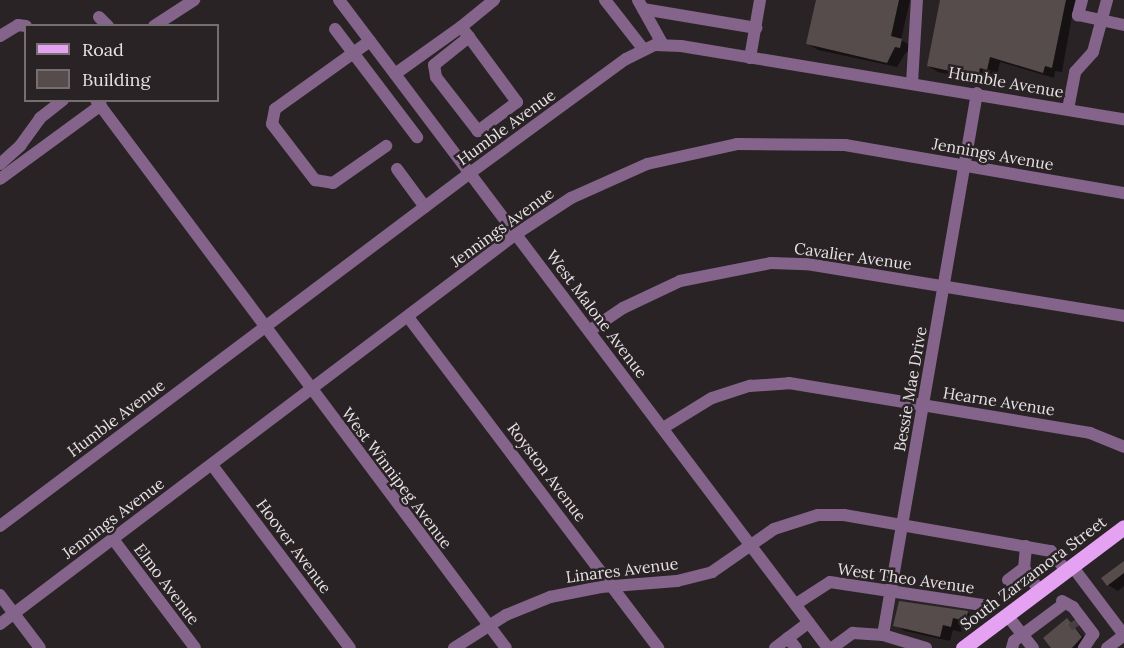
<!DOCTYPE html>
<html>
<head>
<meta charset="utf-8">
<style>
	body { margin:0 }
	#map { position:relative; width:1124px; height:648px; overflow:hidden; background:#2a2326; font-family:Lora,serif }
	div>[style] { position:absolute }
	[style*='--x'] { left:calc(var(--x)*1px); top:calc(var(--y)*1px); width:calc(var(--w)*1px); rotate:calc(var(--a)*1deg) }
	.shadow>* { inset:0; background:#0007 }
	.building>* { inset:0; background:#554c4b }
	.minor-tunnel>* { height:12px; margin-top:-6px; transform-origin:0; background:repeating-linear-gradient(90deg,#464042 0 12px,transparent 0 18px) }
	.minor>* { height:12px; margin:-6px; padding:0 6px; transform-origin:6px; border-radius:6px; background:#84648b }
	.major>* { height:15px; margin:-7.5px; padding:0 7.5px; transform-origin:7.5px; border-radius:7.5px; background:#e5a2f2 }
	span { translate:-50% -50%; white-space:nowrap; text-align:center; line-height:1.15; -webkit-text-stroke:5px #2a2326; paint-order:stroke }
	.street-label { font-size:16px; color:#e6e1e3 }
	.legend { position:absolute; left:24px; top:24px; width:195px; height:78px; box-sizing:border-box; background:#2a2326; border:2px solid #756f72; margin:0; padding:8px 10px; list-style:none; font-size:18px; color:#e6e1e3 }
	.legend li { display:flex; align-items:center; gap:12px; height:30px }
	.legend b { width:30px; border:2px solid #756f72 }
</style>
</head>
<body>
<div id="map">
	<div class="shadow">
		<i style="clip-path:polygon(818px 0,910px 0,901px 40px,912px 46px,910px 53px,906px 52px,897px 67px,818px 50px,808px 44px)"></i>
		<i style="clip-path:polygon(942px 0,1075px 0,1062px 72px,1055px 71px,1054px 78px,1000px 62px,997px 75px,990px 73px,988px 82px,938px 72px,928px 66px)"></i>
		<i style="clip-path:polygon(1124px 563px,1124px 586px,1118px 591px,1108px 585px)"></i>
		<i style="clip-path:polygon(900px 603px,968px 613px,978px 619px,976px 626px,963px 623px,961px 632px,953px 630px,950px 641px,905px 631px,895px 625px)"></i>
		<i style="clip-path:polygon(1067px 620px,1088px 641px,1081px 648px,1053px 648px)"></i>
	</div>
	<div class="building">
		<i style="clip-path:polygon(816px 0,899px 0,891px 36px,902px 39px,900px 48px,895px 47px,887px 63px,806px 44px)"></i>
		<i style="clip-path:polygon(940px 0,1066px 0,1052px 68px,1045px 66px,1043px 73px,990px 57px,987px 70px,980px 68px,978px 77px,927px 66px)"></i>
		<i style="clip-path:polygon(1124px 561px,1124px 573px,1107px 586px,1101px 578px)"></i>
		<i style="clip-path:polygon(899px 601px,968px 611px,966px 621px,953px 618px,951px 627px,943px 625px,940px 637px,893px 626px)"></i>
		<i style="clip-path:polygon(1067px 618px,1082px 637px,1072px 648px,1051px 648px,1043px 638px)"></i>
	</div>
	<div class="minor-tunnel">
		<i style="--x:1073;--y:621;--w:7;--a:56"></i>
	</div>
	<div class="minor">
		<i style="--x:339;--y:0;--w:812;--a:52.96"></i>
		<i style="--x:605;--y:0;--w:63;--a:52"></i>
		<i style="--x:638;--y:0;--w:51;--a:60.9"></i>
		<i style="--x:1082;--y:0;--w:16;--a:105"></i>
		<i style="--x:1078;--y:15;--w:47;--a:12.3"></i>
		<i style="--x:643;--y:9;--w:115;--a:9.5"></i>
		<i style="--x:99;--y:17;--w:13;--a:45"></i>
		<i style="--x:154;--y:26;--w:48;--a:-33"></i>
		<i style="--x:461;--y:27;--w:43;--a:-39.3"></i>
		<i style="--x:335;--y:29;--w:136;--a:52.8"></i>
		<i style="--x:0;--y:36;--w:21;--a:-31"></i>
		<i style="--x:18;--y:25;--w:8;--a:7"></i>
		<i style="--x:370;--y:41;--w:117;--a:144.4"></i>
		<i style="--x:275;--y:109;--w:15;--a:101"></i>
		<i style="--x:272;--y:124;--w:71;--a:52.5"></i>
		<i style="--x:315;--y:180;--w:18;--a:9"></i>
		<i style="--x:333;--y:183;--w:65;--a:-34.9"></i>
		<i style="--x:750;--y:58;--w:59;--a:-80.2"></i>
		<i style="--x:395;--y:74;--w:81;--a:-35.5"></i>
		<i style="--x:461;--y:27;--w:13;--a:51"></i>
		<i style="--x:469;--y:37;--w:81;--a:53.6"></i>
		<i style="--x:517;--y:102;--w:49;--a:143.4"></i>
		<i style="--x:478;--y:131;--w:68;--a:-127.9"></i>
		<i style="--x:436;--y:77;--w:12;--a:-99"></i>
		<i style="--x:434;--y:65;--w:45;--a:-38.7"></i>
		<i style="--x:912;--y:83;--w:83;--a:-86.6"></i>
		<i style="--x:96;--y:100;--w:684;--a:53.2"></i>
		<i style="--x:1068;--y:109;--w:38;--a:-79"></i>
		<i style="--x:1075;--y:72;--w:27;--a:-48"></i>
		<i style="--x:1093;--y:52;--w:54;--a:-74.9"></i>
		<i style="--x:0;--y:164;--w:27;--a:-42"></i>
		<i style="--x:20;--y:146;--w:34;--a:-54"></i>
		<i style="--x:40;--y:118;--w:29;--a:-38"></i>
		<i style="--x:397;--y:169;--w:47;--a:53.6"></i>
		<i style="--x:0;--y:179;--w:125;--a:-36.2"></i>
		<i style="--x:408;--y:317;--w:415;--a:52.9"></i>
		<i style="--x:589;--y:331;--w:41;--a:-34.1"></i>
		<i style="--x:623;--y:308;--w:63;--a:-25.3"></i>
		<i style="--x:680;--y:281;--w:93;--a:-11.2"></i>
		<i style="--x:771;--y:263;--w:36;--a:2"></i>
		<i style="--x:807;--y:264;--w:321;--a:9.3"></i>
		<i style="--x:663;--y:428;--w:57;--a:-31.5"></i>
		<i style="--x:712;--y:398;--w:40;--a:-18"></i>
		<i style="--x:750;--y:386;--w:39;--a:-4"></i>
		<i style="--x:789;--y:383;--w:305;--a:9.4"></i>
		<i style="--x:1090;--y:433;--w:37;--a:22"></i>
		<i style="--x:212;--y:465;--w:229;--a:53"></i>
		<i style="--x:0;--y:526;--w:588;--a:-36.91"></i>
		<i style="--x:470;--y:173;--w:193;--a:-36.2"></i>
		<i style="--x:626;--y:59;--w:32;--a:-26"></i>
		<i style="--x:655;--y:45;--w:26;--a:2"></i>
		<i style="--x:681;--y:46;--w:449;--a:9.4"></i>
		<i style="--x:113;--y:539;--w:136;--a:53"></i>
		<i style="--x:1026;--y:546;--w:22;--a:95"></i>
		<i style="--x:1024;--y:568;--w:27;--a:56"></i>
		<i style="--x:1072;--y:566;--w:86;--a:53"></i>
		<i style="--x:1008;--y:580;--w:20;--a:-37"></i>
		<i style="--x:0;--y:595;--w:66;--a:53"></i>
		<i style="--x:1062;--y:601;--w:13;--a:29"></i>
		<i style="--x:1073;--y:607;--w:34;--a:53"></i>
		<i style="--x:1093;--y:634;--w:17;--a:123"></i>
		<i style="--x:796;--y:604;--w:40;--a:-32.9"></i>
		<i style="--x:830;--y:582;--w:154;--a:8.6"></i>
		<i style="--x:1007;--y:615;--w:42;--a:51.8"></i>
		<i style="--x:0;--y:624;--w:647;--a:-37.08"></i>
		<i style="--x:516;--y:234;--w:66;--a:-33.2"></i>
		<i style="--x:571;--y:198;--w:83;--a:-24.1"></i>
		<i style="--x:647;--y:164;--w:92;--a:-12.5"></i>
		<i style="--x:737;--y:144;--w:108;--a:0.5"></i>
		<i style="--x:845;--y:145;--w:283;--a:9.8"></i>
		<i style="--x:883;--y:635;--w:45;--a:16.8"></i>
		<i style="--x:454;--y:648;--w:62;--a:-32.4"></i>
		<i style="--x:506;--y:615;--w:48;--a:-22.2"></i>
		<i style="--x:550;--y:597;--w:52;--a:-11.1"></i>
		<i style="--x:601;--y:587;--w:76;--a:-4.5"></i>
		<i style="--x:677;--y:581;--w:36;--a:-14"></i>
		<i style="--x:712;--y:572;--w:75;--a:-34.7"></i>
		<i style="--x:774;--y:529;--w:46;--a:-17.7"></i>
		<i style="--x:818;--y:515;--w:26;--a:0"></i>
		<i style="--x:844;--y:515;--w:210;--a:9.9"></i>
		<i style="--x:1051;--y:551;--w:25;--a:53"></i>
		<i style="--x:775;--y:648;--w:16;--a:-38"></i>
		<i style="--x:796;--y:648;--w:13;--a:-129"></i>
		<i style="--x:788;--y:638;--w:26;--a:-37"></i>
		<i style="--x:832;--y:648;--w:26;--a:-36"></i>
		<i style="--x:853;--y:633;--w:30;--a:4"></i>
		<i style="--x:883;--y:635;--w:550;--a:-80.16"></i>
		<i style="--x:1012;--y:648;--w:7;--a:-74"></i>
		<i style="--x:1014;--y:641;--w:59;--a:-36.7"></i>
		<i style="--x:1107;--y:648;--w:21;--a:-37"></i>
	</div>
	<div class="major">
		<i style="--x:963;--y:648;--w:201;--a:-36.9"></i>
	</div>
	<div class="street-label">
		<span style="left:1006px;top:82px;rotate:10deg">Humble Avenue</span>
		<span style="left:506px;top:127px;rotate:-36deg">Humble Avenue</span>
		<span style="left:993px;top:154px;rotate:10deg">Jennings Avenue</span>
		<span style="left:502px;top:227px;rotate:-36deg">Jennings Avenue</span>
		<span style="left:853px;top:256px;rotate:8deg">Cavalier Avenue</span>
		<span style="left:597px;top:314px;rotate:53deg">West Malone Avenue</span>
		<span style="left:910px;top:389px;rotate:-80deg">Bessie Mae Drive</span>
		<span style="left:999px;top:401px;rotate:9deg">Hearne Avenue</span>
		<span style="left:116px;top:418px;rotate:-37deg">Humble Avenue</span>
		<span style="left:547px;top:472px;rotate:53deg">Royston Avenue</span>
		<span style="left:397px;top:478px;rotate:53deg">West Winnipeg Avenue</span>
		<span style="left:113px;top:518px;rotate:-37deg">Jennings Avenue</span>
		<span style="left:294px;top:546px;rotate:53deg">Hoover Avenue</span>
		<span style="left:622px;top:570px;rotate:-7deg">Linares Avenue</span>
		<span style="left:1033px;top:573px;rotate:-37deg">South Zarzamora Street</span>
		<span style="left:906px;top:578px;rotate:8deg">West Theo Avenue</span>
		<span style="left:167px;top:584px;rotate:53deg">Elmo Avenue</span>
	</div>
	<ul class="legend">
	<li><b style="height:8px;background:#e5a2f2"></b>Road</li>
	<li><b style="height:16px;background:#554c4b"></b>Building</li>
	</ul>
</div>
</body>
</html>
